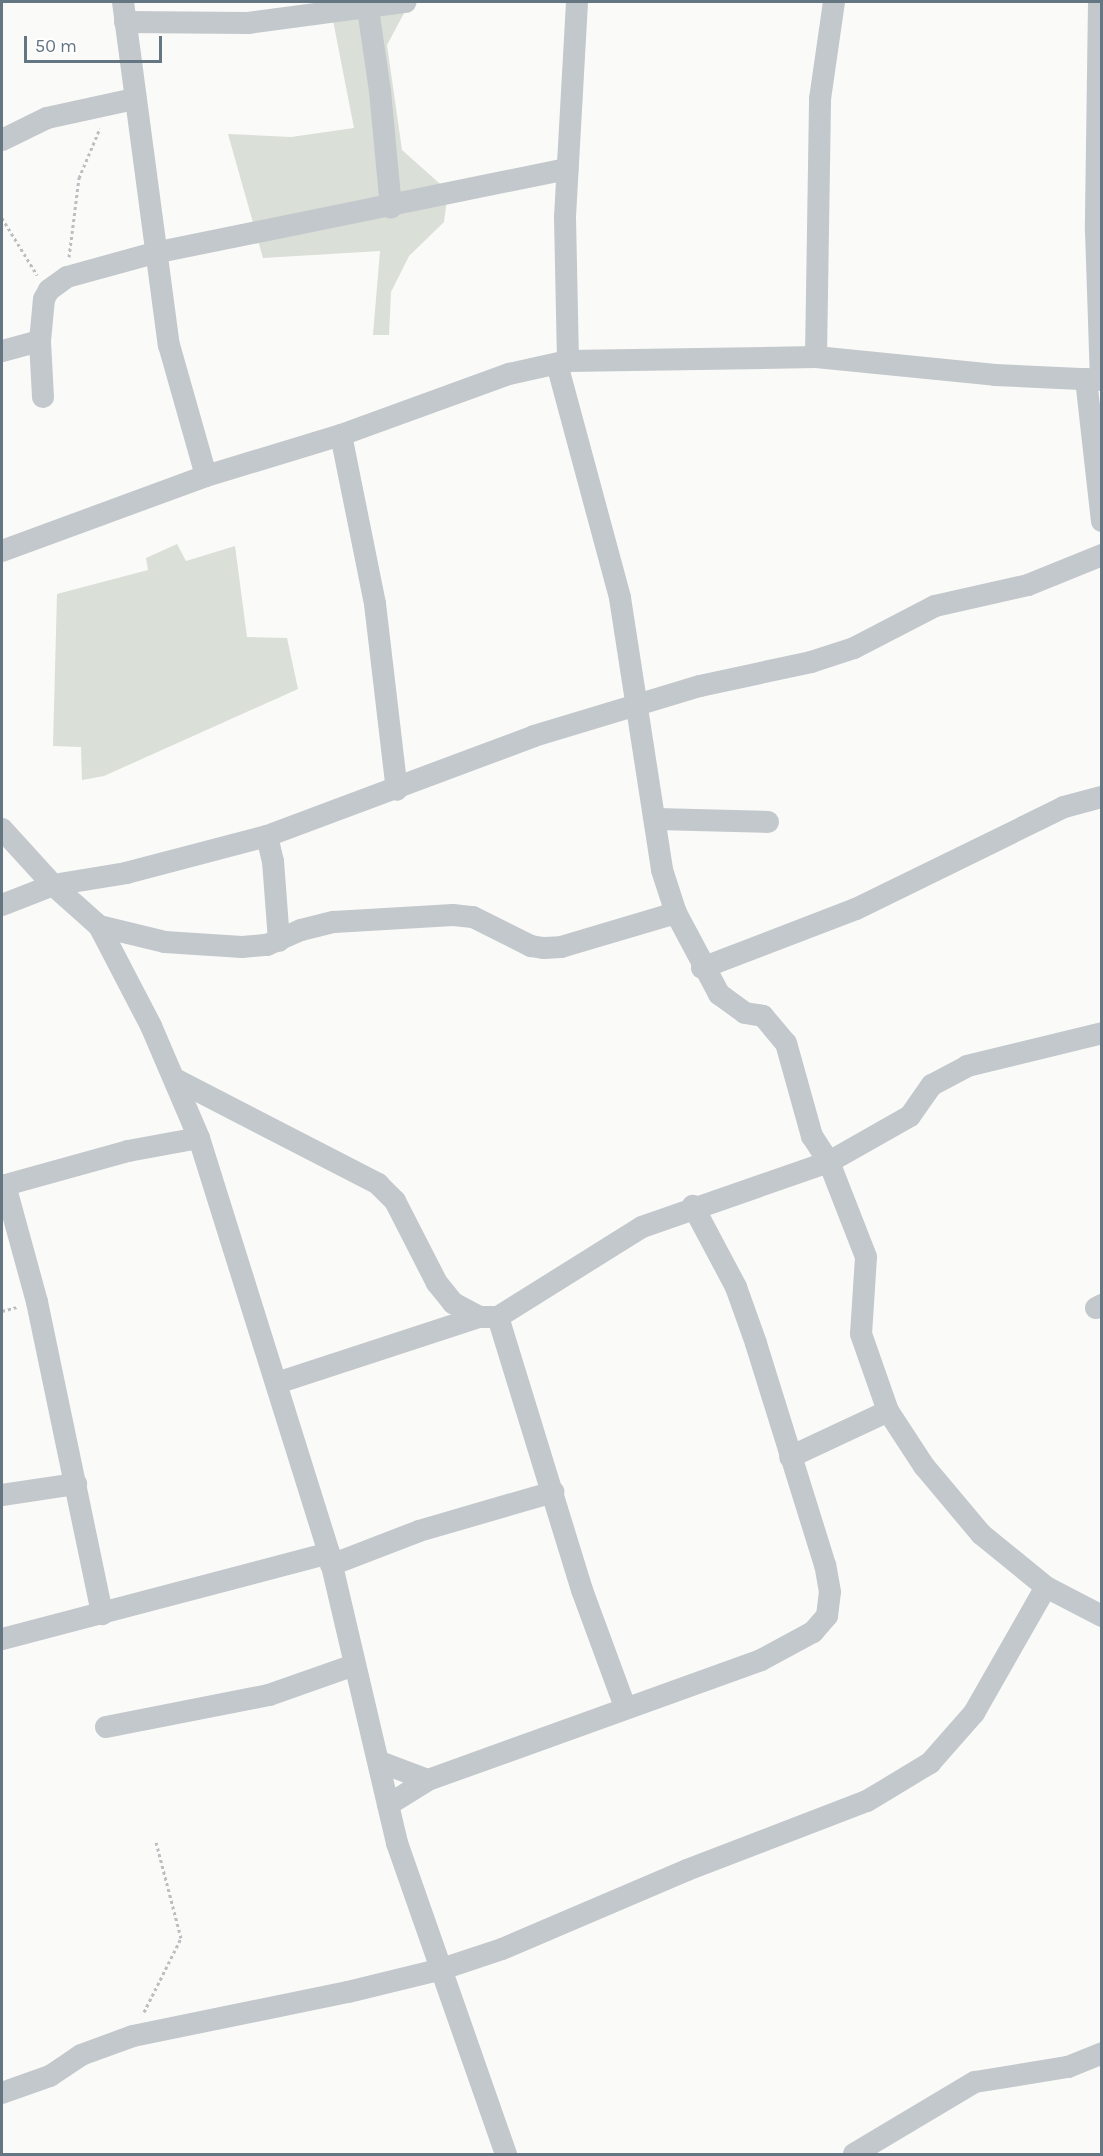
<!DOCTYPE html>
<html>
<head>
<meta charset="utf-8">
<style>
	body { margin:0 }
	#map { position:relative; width:1103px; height:2156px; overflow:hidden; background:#fafaf8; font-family:Karla,sans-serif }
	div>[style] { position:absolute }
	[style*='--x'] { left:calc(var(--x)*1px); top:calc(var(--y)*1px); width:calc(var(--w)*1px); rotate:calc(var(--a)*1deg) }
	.green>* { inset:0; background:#dadfd7 }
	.path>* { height:3px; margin-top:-1.5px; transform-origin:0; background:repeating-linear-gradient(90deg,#bbbfc2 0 3px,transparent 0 6px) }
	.minor>* { height:22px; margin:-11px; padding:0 11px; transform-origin:11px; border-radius:11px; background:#c3c8cc }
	span { translate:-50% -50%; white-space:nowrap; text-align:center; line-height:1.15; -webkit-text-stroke:6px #fff; paint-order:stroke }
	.frame { position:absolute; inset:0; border:3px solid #657683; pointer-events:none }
	.scale { position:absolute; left:24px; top:36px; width:138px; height:27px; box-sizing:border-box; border:3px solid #657683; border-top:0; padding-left:8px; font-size:18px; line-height:21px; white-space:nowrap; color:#657683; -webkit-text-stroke:4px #fff; paint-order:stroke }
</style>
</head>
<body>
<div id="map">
	<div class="green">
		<i style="clip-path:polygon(410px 2px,387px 45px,402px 150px,448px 191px,444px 222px,409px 256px,391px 292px,389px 335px,373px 335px,380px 251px,263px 258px,228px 134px,291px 137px,354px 128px,330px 5px)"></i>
		<i style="clip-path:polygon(177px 544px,186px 561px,235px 546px,247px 637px,287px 638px,298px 689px,104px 776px,82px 780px,81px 747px,53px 746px,57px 594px,148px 570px,146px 558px)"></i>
	</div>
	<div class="path">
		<i style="--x:2;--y:218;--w:67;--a:58.4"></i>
		<i style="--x:69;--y:257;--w:80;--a:-82.8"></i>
		<i style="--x:79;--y:178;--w:54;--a:-67.2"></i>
		<i style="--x:2;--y:1311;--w:16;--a:-15"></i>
		<i style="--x:144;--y:2012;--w:83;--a:-63.4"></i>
		<i style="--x:181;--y:1938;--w:99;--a:-104.6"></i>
	</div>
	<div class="minor">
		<i style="--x:123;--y:2;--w:346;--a:82.4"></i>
		<i style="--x:169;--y:345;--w:136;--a:74.2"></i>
		<i style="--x:367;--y:2;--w:90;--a:81.7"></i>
		<i style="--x:380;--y:91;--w:117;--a:84.6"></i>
		<i style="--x:1099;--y:2;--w:229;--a:90.8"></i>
		<i style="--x:1096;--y:231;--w:149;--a:88.1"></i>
		<i style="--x:125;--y:22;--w:123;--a:0.5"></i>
		<i style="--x:248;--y:23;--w:159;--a:-7.6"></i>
		<i style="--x:2;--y:140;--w:50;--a:-26.1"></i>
		<i style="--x:47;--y:118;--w:89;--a:-12.3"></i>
		<i style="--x:2;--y:351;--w:39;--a:-15"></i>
		<i style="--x:816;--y:357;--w:258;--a:-89.1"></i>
		<i style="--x:820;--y:99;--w:98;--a:-81.8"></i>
		<i style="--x:568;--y:361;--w:144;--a:-91.2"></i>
		<i style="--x:565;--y:217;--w:215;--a:-86.8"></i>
		<i style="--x:557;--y:364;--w:242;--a:74.9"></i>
		<i style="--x:620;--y:598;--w:275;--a:81.2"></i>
		<i style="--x:662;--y:870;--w:45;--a:72"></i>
		<i style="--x:676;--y:913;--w:92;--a:62"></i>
		<i style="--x:719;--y:994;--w:32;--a:36"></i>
		<i style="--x:745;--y:1013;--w:18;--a:9"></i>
		<i style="--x:763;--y:1016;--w:35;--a:50"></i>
		<i style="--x:786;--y:1043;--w:97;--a:74.4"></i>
		<i style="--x:812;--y:1136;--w:31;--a:57"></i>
		<i style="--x:829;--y:1162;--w:102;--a:68.7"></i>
		<i style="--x:866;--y:1257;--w:77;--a:93.7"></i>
		<i style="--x:861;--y:1334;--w:82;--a:70.7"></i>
		<i style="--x:888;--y:1411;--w:66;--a:56.8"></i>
		<i style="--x:924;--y:1466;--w:89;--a:50"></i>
		<i style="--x:981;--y:1534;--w:84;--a:39.2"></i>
		<i style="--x:1046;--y:1587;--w:63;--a:27.4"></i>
		<i style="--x:1086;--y:379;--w:143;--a:83.6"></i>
		<i style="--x:43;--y:397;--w:56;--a:-93.1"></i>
		<i style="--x:40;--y:341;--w:42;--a:-84.6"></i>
		<i style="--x:44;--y:299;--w:10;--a:-61"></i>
		<i style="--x:49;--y:290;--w:22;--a:-36"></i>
		<i style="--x:67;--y:277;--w:90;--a:-15.4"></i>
		<i style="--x:154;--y:253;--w:422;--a:-11.5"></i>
		<i style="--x:341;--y:435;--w:172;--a:78.6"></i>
		<i style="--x:375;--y:604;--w:187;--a:83.3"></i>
		<i style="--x:2;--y:551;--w:217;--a:-20.2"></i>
		<i style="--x:206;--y:476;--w:141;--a:-16.9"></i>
		<i style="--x:341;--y:435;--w:179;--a:-20"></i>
		<i style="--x:509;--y:374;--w:60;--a:-12.4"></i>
		<i style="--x:568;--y:361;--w:248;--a:-0.9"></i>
		<i style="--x:816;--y:357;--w:180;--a:5.7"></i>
		<i style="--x:995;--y:375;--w:107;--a:2.7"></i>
		<i style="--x:656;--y:819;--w:112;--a:1.5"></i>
		<i style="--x:2;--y:829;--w:76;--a:47.7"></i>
		<i style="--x:53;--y:885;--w:62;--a:41.7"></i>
		<i style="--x:99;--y:926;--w:113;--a:62.5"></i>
		<i style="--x:151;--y:1026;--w:122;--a:66.8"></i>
		<i style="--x:199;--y:1138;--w:435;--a:72.6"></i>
		<i style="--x:329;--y:1553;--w:298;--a:76.8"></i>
		<i style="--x:397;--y:1843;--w:330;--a:70.7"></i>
		<i style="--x:267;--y:836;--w:26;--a:77"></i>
		<i style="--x:273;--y:861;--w:80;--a:85.7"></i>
		<i style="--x:2;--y:905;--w:55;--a:-21.4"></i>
		<i style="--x:53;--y:885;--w:74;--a:-9.3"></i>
		<i style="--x:126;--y:873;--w:146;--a:-14.7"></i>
		<i style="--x:267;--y:836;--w:285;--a:-20.5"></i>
		<i style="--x:534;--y:736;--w:173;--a:-16.8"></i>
		<i style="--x:700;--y:686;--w:114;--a:-12.2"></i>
		<i style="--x:811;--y:662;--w:45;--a:-18"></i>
		<i style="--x:854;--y:648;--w:91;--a:-27.4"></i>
		<i style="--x:935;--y:606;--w:95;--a:-12.7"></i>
		<i style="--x:1028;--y:585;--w:80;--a:-22.1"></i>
		<i style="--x:99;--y:926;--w:68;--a:13.6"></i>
		<i style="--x:165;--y:942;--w:77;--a:3.7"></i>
		<i style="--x:242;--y:947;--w:25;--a:-5"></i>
		<i style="--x:267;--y:945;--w:37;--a:-24"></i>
		<i style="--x:301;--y:930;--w:34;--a:-14"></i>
		<i style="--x:334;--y:922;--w:119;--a:-3.4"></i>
		<i style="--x:453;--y:915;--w:20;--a:6"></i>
		<i style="--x:473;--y:917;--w:65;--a:26.6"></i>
		<i style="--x:531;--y:946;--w:13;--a:9"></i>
		<i style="--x:544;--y:948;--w:17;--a:-3"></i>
		<i style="--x:561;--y:947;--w:120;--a:-16.5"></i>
		<i style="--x:702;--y:968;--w:165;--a:-21"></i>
		<i style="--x:856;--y:909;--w:232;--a:-26.1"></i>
		<i style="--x:1064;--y:807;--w:39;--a:-15"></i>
		<i style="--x:175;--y:1079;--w:229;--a:27.3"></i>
		<i style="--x:378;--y:1184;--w:24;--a:45"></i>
		<i style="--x:395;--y:1201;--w:92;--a:62.9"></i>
		<i style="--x:437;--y:1283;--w:26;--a:51"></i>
		<i style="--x:453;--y:1303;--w:30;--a:28"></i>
		<i style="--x:479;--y:1317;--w:19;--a:0"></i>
		<i style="--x:498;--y:1317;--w:170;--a:-32"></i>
		<i style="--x:642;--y:1227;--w:198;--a:-19.2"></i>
		<i style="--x:829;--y:1162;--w:93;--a:-29.6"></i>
		<i style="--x:910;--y:1116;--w:38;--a:-55"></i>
		<i style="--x:932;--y:1085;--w:40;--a:-28"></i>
		<i style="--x:967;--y:1066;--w:139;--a:-13.7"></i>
		<i style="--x:5;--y:1185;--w:121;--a:74.7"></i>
		<i style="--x:37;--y:1302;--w:319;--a:78.2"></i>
		<i style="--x:2;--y:1186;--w:131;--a:-15.5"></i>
		<i style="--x:128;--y:1151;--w:72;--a:-10.4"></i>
		<i style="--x:1096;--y:1308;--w:7;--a:-27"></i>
		<i style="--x:498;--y:1317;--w:286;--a:72.9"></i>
		<i style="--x:582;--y:1590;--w:125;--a:69.8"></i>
		<i style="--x:277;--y:1383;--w:213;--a:-18.1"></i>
		<i style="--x:790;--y:1457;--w:108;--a:-25.1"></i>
		<i style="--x:2;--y:1495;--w:75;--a:-8.5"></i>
		<i style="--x:331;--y:1565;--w:94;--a:-21.1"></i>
		<i style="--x:419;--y:1531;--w:140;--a:-16.2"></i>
		<i style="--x:2;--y:1639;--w:338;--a:-14.7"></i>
		<i style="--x:106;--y:1727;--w:166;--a:-11.1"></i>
		<i style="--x:269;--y:1695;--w:90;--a:-19.4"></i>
		<i style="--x:380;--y:1762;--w:51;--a:20.6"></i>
		<i style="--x:388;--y:1805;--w:47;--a:-32"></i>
		<i style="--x:428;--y:1780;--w:354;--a:-19.8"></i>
		<i style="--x:761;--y:1660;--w:59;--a:-28.3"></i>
		<i style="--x:813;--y:1632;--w:21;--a:-49"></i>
		<i style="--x:827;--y:1616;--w:24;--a:-83"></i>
		<i style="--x:830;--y:1592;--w:27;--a:-100"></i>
		<i style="--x:825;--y:1565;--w:232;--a:-107.3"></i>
		<i style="--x:756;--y:1343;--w:59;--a:-109.7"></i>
		<i style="--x:736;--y:1287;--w:92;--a:-118"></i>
		<i style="--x:2;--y:2093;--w:51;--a:-19.5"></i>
		<i style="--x:50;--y:2076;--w:37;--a:-34"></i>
		<i style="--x:81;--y:2055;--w:55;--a:-20.1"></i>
		<i style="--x:133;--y:2036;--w:219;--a:-11.6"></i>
		<i style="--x:348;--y:1992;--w:97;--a:-13.7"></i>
		<i style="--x:442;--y:1969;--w:63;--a:-18.4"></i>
		<i style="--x:502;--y:1949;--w:201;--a:-23.1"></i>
		<i style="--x:687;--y:1870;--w:193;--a:-21"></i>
		<i style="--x:867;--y:1801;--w:74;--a:-31.1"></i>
		<i style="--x:930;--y:1763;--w:67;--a:-48.7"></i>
		<i style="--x:974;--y:1713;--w:145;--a:-60.3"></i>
		<i style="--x:854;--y:2154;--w:141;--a:-30.8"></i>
		<i style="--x:975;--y:2082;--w:94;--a:-9.2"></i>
		<i style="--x:1068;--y:2067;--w:37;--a:-22"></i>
	</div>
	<div class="frame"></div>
	<div class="scale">50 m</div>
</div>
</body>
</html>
